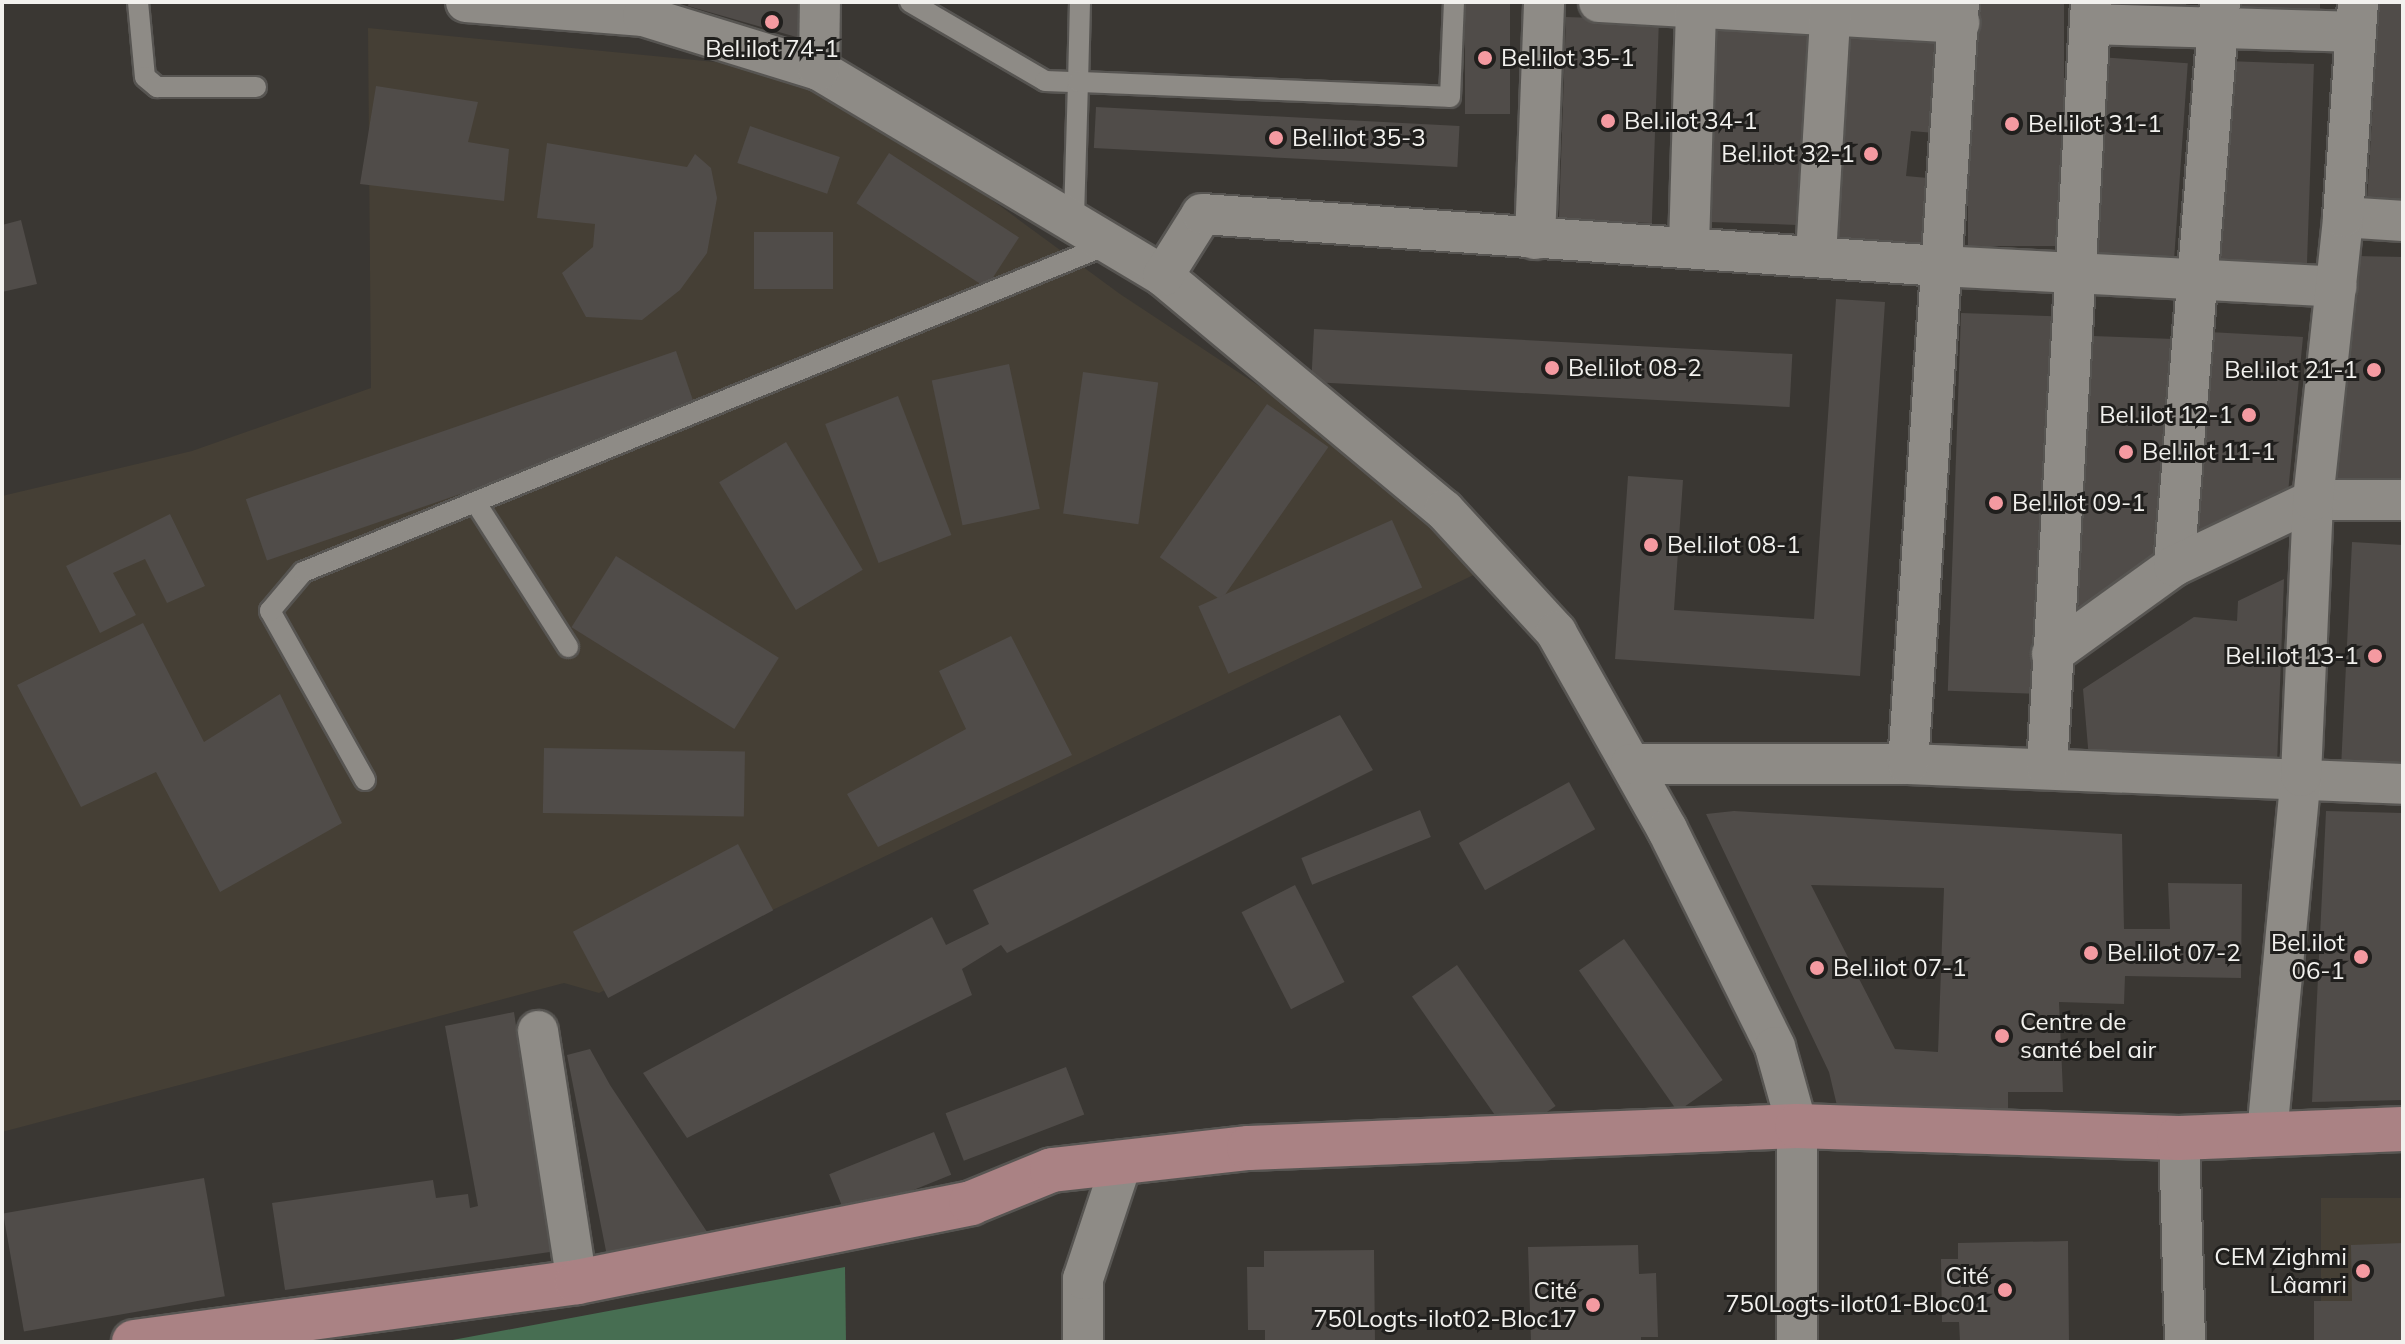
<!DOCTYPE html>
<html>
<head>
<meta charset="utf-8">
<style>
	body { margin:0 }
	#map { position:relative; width:2405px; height:1344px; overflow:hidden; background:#3a3733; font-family:Mulish,sans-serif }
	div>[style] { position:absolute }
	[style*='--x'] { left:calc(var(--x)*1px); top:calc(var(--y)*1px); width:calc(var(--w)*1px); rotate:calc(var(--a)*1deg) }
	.built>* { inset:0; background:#453f35; transform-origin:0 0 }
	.forest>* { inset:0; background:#476e52 }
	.building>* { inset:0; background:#504c49; transform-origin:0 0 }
	.roads { filter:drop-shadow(2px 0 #575552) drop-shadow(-2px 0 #575552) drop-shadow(0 2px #575552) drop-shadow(0 -2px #575552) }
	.lane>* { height:20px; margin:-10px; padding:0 10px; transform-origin:10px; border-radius:10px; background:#8e8b86 }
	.street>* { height:40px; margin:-20px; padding:0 20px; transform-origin:20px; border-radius:20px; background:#8e8b86 }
	.secondary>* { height:44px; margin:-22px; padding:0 22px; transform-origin:22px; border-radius:22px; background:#aa8284 }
	.dots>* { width:22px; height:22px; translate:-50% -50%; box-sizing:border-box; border:4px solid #201f1d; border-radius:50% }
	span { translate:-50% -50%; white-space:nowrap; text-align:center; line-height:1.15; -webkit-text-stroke:6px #201f1d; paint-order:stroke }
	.poi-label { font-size:24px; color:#f2f1ee }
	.left { translate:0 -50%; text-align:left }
	.right { translate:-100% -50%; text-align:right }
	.frame { position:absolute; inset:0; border:4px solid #f2f1ee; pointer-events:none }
</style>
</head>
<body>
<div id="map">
	<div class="built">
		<i style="clip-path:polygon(368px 28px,766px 67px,898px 131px,1120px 294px,1332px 434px,1484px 570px,599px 993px,564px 983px,2px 1132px,2px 496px,192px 451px,371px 388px)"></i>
		<i style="left:2403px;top:1198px;width:144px;height:82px;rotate:90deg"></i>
	</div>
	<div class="forest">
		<i style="clip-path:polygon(845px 1267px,846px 1342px,442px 1342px)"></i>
	</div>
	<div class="building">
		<i style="clip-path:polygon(689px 2px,800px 2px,800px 38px,688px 6px)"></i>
		<i style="left:1465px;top:2px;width:45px;height:112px"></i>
		<i style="left:1968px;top:2px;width:96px;height:244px"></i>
		<i style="clip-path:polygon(2098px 2px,2186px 2px,2186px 21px)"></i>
		<i style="left:2229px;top:2px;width:91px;height:16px"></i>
		<i style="clip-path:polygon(2379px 2px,2403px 2px,2403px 203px,2367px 200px)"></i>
		<i style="left:1566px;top:17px;width:93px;height:203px;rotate:2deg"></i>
		<i style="left:1716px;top:26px;width:94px;height:196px;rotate:2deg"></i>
		<i style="clip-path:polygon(1840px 35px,1941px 42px,1935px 133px,1911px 131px,1906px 176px,1928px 178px,1926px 247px,1828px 238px)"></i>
		<i style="left:2099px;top:57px;width:89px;height:198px;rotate:4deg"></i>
		<i style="left:2227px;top:61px;width:87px;height:206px;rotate:2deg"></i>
		<i style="clip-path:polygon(376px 86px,478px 102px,468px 142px,509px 149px,504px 201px,360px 184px)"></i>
		<i style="left:1096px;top:107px;width:364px;height:41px;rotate:3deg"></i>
		<i style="left:750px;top:126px;width:95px;height:39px;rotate:19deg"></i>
		<i style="clip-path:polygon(547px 143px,687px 167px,695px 154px,711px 168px,717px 198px,707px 253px,680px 290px,642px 320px,586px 317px,562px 273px,593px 247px,595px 224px,537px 218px)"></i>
		<i style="left:889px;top:153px;width:155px;height:60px;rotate:33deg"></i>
		<i style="clip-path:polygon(21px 220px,37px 284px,2px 292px,2px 225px)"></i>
		<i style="left:754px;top:232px;width:79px;height:57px"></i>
		<i style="clip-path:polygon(2356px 256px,2403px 257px,2403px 485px,2333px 483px)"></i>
		<i style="clip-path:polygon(1836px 299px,1885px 302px,1860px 676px,1615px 659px,1628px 476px,1683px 480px,1674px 610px,1814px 619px)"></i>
		<i style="left:1961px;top:313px;width:93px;height:378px;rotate:2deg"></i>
		<i style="left:1314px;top:329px;width:479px;height:53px;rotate:3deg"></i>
		<i style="clip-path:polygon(2209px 332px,2303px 337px,2288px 493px,2193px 537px)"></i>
		<i style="clip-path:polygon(2093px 336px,2174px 339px,2158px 565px,2075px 617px)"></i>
		<i style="left:676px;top:351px;width:65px;height:455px;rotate:71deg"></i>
		<i style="left:1009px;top:364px;width:148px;height:79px;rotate:78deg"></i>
		<i style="left:1083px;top:372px;width:76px;height:143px;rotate:8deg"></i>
		<i style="left:898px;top:396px;width:149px;height:78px;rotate:69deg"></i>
		<i style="left:1267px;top:404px;width:75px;height:187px;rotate:35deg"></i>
		<i style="left:786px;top:442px;width:149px;height:78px;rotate:59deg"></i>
		<i style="clip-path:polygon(170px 514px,205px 586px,167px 603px,145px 559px,113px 573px,136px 615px,100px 633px,66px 566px)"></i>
		<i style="left:1392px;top:520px;width:74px;height:212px;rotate:66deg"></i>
		<i style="clip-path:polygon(2352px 542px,2403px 545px,2403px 772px,2341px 768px)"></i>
		<i style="left:616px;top:556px;width:192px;height:84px;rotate:32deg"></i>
		<i style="clip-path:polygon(2284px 579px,2277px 764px,2089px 759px,2083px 689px,2194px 617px,2237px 621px,2238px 601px)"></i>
		<i style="clip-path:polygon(143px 623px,204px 742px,280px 694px,342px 823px,220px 892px,156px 772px,81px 807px,17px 685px)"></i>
		<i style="clip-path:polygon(1011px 636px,1072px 755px,878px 847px,847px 794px,966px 729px,939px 671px)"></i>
		<i style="clip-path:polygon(1340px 715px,1373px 770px,1007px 953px,1001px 945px,962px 969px,972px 995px,687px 1138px,643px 1073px,932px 917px,946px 945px,989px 924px,973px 890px)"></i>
		<i style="left:544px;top:748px;width:201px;height:65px;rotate:1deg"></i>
		<i style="left:1569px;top:782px;width:54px;height:126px;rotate:61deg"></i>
		<i style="left:1420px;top:810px;width:29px;height:128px;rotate:68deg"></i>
		<i style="clip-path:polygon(evenodd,1734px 811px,2122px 834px,2124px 929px,2170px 929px,2168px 883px,2242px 884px,2241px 978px,2125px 976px,2124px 1004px,2059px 1002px,2063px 1092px,2008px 1092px,2008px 1123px,1838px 1110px,1829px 1072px,1706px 814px,1734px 811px,1811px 885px,1944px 888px,1938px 1052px,1895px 1049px,1811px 885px)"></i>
		<i style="clip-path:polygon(2326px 811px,2403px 813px,2403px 1100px,2312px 1102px)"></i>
		<i style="left:738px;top:844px;width:75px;height:187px;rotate:62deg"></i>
		<i style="left:1295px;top:885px;width:109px;height:60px;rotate:63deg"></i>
		<i style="left:1624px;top:939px;width:172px;height:55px;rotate:55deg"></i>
		<i style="left:1457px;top:965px;width:172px;height:55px;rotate:55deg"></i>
		<i style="clip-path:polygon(514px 1012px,550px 1252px,285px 1290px,272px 1203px,433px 1180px,436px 1198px,468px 1194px,470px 1208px,478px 1206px,445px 1026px)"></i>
		<i style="clip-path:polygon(590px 1049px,610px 1085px,721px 1253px,611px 1276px,567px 1055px)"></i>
		<i style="left:1066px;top:1067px;width:51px;height:129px;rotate:69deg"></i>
		<i style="left:934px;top:1132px;width:46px;height:113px;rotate:68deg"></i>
		<i style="left:204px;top:1178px;width:120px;height:204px;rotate:80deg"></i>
		<i style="clip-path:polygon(2068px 1241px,2069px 1342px,1960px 1342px,1959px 1322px,1942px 1322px,1941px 1259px,1958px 1259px,1958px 1243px)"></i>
		<i style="clip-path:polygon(2403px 1243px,2403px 1342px,2314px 1342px,2314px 1301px,2352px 1301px,2351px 1245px)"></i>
		<i style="clip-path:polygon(1638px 1245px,1639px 1274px,1656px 1273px,1658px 1337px,1641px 1337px,1641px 1342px,1531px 1342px,1528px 1247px)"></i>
		<i style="clip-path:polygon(1374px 1250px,1375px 1342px,1265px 1342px,1265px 1330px,1248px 1330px,1247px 1267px,1264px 1267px,1264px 1251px)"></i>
	</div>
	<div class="roads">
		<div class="lane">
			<i style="--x:138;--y:2;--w:75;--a:84.7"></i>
			<i style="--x:145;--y:77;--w:16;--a:40"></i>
			<i style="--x:157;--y:87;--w:99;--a:0"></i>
			<i style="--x:910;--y:2;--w:156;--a:30.3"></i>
			<i style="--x:1045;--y:81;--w:33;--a:2"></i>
			<i style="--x:1078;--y:82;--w:138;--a:91.7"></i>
			<i style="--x:1080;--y:2;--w:80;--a:91.4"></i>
			<i style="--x:1078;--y:82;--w:372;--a:2.3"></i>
			<i style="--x:1450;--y:97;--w:95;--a:-87.6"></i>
			<i style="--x:476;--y:503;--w:171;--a:57.4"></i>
			<i style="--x:365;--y:780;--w:194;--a:-119.3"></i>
			<i style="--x:270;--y:611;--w:51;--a:-49.8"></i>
			<i style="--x:303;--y:572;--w:870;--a:-22.14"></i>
		</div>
		<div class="street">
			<i style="--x:466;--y:2;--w:178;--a:4.5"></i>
			<i style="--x:643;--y:16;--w:184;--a:17.1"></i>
			<i style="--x:819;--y:70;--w:401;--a:30.9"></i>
			<i style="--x:1163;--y:276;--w:366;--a:39.8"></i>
			<i style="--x:1444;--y:510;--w:166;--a:47.4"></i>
			<i style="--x:1556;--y:632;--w:226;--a:60.6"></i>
			<i style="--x:1667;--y:829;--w:243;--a:63.6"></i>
			<i style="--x:1775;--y:1047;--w:82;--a:74.4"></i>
			<i style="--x:1797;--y:1126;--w:216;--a:90"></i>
			<i style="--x:1599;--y:2;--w:361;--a:3.3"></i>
			<i style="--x:2091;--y:24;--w:265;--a:1.7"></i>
			<i style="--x:819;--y:70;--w:68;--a:-89.2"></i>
			<i style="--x:2343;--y:217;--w:60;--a:3.8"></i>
			<i style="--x:1535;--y:239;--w:237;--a:-87.8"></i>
			<i style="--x:1689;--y:246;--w:239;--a:-88.3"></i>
			<i style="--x:1816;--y:255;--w:253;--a:-86.6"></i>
			<i style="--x:1163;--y:276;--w:73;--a:-57.8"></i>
			<i style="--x:1202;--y:214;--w:741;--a:4.03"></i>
			<i style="--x:1941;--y:266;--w:396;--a:3"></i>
			<i style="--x:2174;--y:566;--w:566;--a:-85.34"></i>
			<i style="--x:2052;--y:654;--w:150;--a:-35.8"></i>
			<i style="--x:2174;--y:566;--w:154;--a:-25.4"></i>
			<i style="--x:2313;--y:500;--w:90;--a:0"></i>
			<i style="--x:1631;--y:764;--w:277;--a:0"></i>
			<i style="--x:1908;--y:764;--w:495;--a:2.3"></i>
			<i style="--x:1908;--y:764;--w:764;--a:-86.17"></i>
			<i style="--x:2047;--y:768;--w:767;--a:-86.71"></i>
			<i style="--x:538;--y:1031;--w:254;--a:81.2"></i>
			<i style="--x:2267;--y:1134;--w:360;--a:-84.6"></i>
			<i style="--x:2301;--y:776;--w:276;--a:-87.5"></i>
			<i style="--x:2313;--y:500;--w:285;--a:-83.9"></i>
			<i style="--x:2343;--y:217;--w:216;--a:-86"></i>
			<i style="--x:2179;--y:1138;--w:204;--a:88.3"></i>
			<i style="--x:1083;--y:1342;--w:63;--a:-90"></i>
			<i style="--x:1083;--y:1279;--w:123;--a:-71.6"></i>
		</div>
		<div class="secondary">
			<i style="--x:134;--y:1342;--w:447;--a:-7.7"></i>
			<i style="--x:577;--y:1282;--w:402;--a:-11.3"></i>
			<i style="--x:971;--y:1203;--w:87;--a:-22.2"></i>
			<i style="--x:1052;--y:1170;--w:198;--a:-6.4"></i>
			<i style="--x:1249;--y:1148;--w:548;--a:-2.3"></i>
			<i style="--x:1797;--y:1126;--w:382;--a:1.8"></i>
			<i style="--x:2179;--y:1138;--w:224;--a:-2.3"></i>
		</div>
	</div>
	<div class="dots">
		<i style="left:772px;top:22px;background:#f49aa1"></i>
		<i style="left:1485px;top:58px;background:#f49aa1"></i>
		<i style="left:1608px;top:121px;background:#f49aa1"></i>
		<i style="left:2012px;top:124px;background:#f49aa1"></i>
		<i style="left:1276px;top:138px;background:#f49aa1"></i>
		<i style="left:1871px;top:154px;background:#f49aa1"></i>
		<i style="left:1552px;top:368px;background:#f49aa1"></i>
		<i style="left:2374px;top:370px;background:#f49aa1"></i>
		<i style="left:2249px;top:415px;background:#f49aa1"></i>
		<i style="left:2126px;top:452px;background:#f49aa1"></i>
		<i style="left:1996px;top:503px;background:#f49aa1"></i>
		<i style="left:1651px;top:545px;background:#f49aa1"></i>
		<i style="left:2375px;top:656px;background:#f49aa1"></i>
		<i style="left:2091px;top:953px;background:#f49aa1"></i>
		<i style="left:2361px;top:957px;background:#f49aa1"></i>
		<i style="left:1817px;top:968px;background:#f49aa1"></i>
		<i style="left:2002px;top:1036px;background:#f49aa1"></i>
		<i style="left:2363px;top:1271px;background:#f49aa1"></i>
		<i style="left:2005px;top:1290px;background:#f49aa1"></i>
		<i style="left:1593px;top:1305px;background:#f49aa1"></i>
	</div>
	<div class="poi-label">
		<span style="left:772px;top:49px">Bel.ilot 74-1</span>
		<span class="left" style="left:1501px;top:58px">Bel.ilot 35-1</span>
		<span class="left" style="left:1624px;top:121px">Bel.ilot 34-1</span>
		<span class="left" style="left:2028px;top:124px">Bel.ilot 31-1</span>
		<span class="left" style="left:1292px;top:138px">Bel.ilot 35-3</span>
		<span class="right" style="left:1855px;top:154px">Bel.ilot 32-1</span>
		<span class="left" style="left:1568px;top:368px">Bel.ilot 08-2</span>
		<span class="right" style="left:2358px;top:370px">Bel.ilot 21-1</span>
		<span class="right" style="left:2233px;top:415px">Bel.ilot 12-1</span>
		<span class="left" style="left:2142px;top:452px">Bel.ilot 11-1</span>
		<span class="left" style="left:2012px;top:503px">Bel.ilot 09-1</span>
		<span class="left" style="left:1667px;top:545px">Bel.ilot 08-1</span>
		<span class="right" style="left:2359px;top:656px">Bel.ilot 13-1</span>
		<span class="right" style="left:2345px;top:957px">Bel.ilot<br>06-1</span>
		<span class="left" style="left:2107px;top:953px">Bel.ilot 07-2</span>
		<span class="left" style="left:1833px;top:968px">Bel.ilot 07-1</span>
		<span class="left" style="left:2020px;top:1036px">Centre de<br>santé bel air</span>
		<span class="right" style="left:2347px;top:1271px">CEM Zighmi<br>Lâamri</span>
		<span class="right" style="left:1989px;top:1290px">Cité<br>750Logts-ilot01-Bloc01</span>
		<span class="right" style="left:1577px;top:1305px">Cité<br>750Logts-ilot02-Bloc17</span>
	</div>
	<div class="frame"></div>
</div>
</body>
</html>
